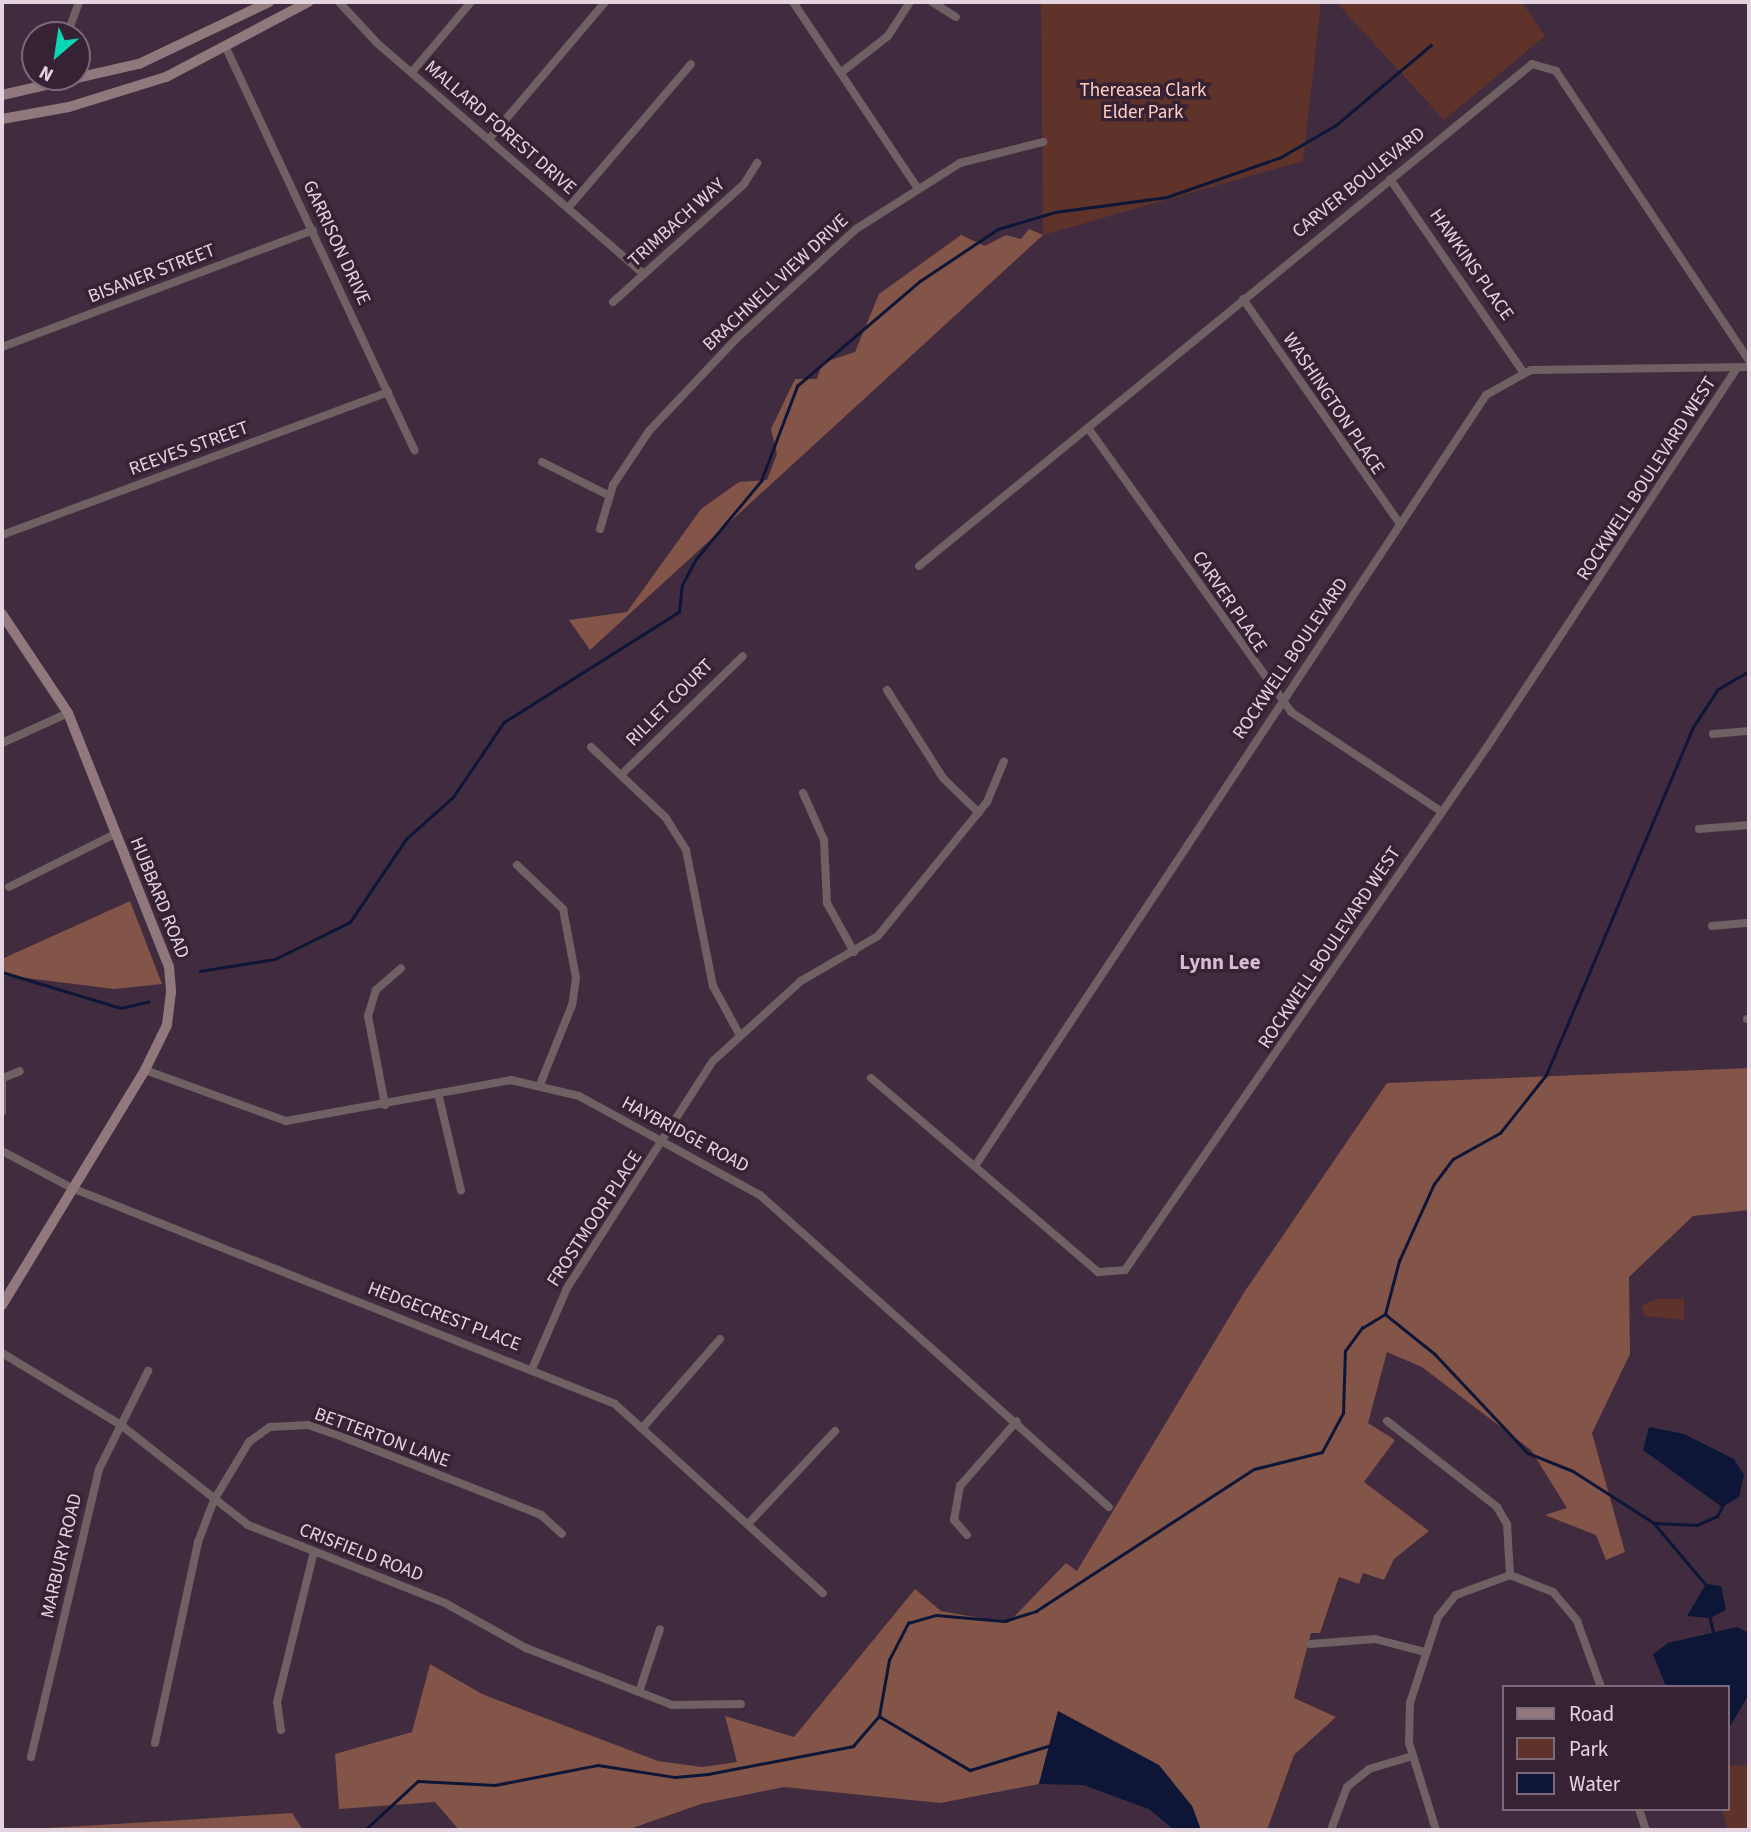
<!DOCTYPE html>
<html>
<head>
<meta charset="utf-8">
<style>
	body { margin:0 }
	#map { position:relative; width:1751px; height:1832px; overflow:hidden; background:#412b3e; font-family:"Source Sans 3",sans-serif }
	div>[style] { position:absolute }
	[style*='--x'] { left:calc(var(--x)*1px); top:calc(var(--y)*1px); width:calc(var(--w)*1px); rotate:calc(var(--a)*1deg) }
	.green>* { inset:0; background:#5f3329 }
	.forest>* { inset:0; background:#835448 }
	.water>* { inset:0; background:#0e1637 }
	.stream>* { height:2.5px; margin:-1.25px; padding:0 1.25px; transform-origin:1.25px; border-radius:1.25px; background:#0e1637 }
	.street>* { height:8px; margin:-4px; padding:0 4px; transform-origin:4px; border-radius:4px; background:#6f6063 }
	.secondary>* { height:10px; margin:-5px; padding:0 5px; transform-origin:5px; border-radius:5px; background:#90787d }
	span { translate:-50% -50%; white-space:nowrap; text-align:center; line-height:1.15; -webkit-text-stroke:7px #372234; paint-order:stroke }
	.park-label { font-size:19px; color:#ffcec2 }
	.street-label { font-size:19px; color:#e3d4e0 }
	.neighbourhood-label { font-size:21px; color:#d9bcd3; font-weight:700 }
	.frame { position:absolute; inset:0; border:4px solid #e3d4e0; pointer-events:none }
	.legend { position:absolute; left:1502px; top:1685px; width:228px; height:126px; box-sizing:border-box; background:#372234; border:2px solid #7c6979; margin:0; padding:9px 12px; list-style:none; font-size:21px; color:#e3d4e0 }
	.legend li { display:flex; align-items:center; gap:14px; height:35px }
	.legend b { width:35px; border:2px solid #7c6979 }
	.north { position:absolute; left:21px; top:21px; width:70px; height:70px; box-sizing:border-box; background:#372234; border:2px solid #7c6979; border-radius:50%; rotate:209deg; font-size:19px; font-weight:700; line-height:28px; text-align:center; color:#e3d4e0 }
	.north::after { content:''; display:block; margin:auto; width:24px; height:32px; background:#0ad5b5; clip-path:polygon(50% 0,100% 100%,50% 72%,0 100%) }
</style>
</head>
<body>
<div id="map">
	<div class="green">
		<i style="clip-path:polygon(1041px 2px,1321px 2px,1303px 161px,1043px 235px)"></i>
		<i style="clip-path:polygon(1336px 2px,1522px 2px,1545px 36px,1444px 120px)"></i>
		<i style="clip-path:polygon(1656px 1299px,1684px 1299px,1684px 1320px,1645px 1316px,1641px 1306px)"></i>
		<i style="clip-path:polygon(1749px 1765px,1749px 1830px,1728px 1830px,1722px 1809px,1728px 1809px,1728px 1766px)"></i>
	</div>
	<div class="forest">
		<i style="clip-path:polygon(1029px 229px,1043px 235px,590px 650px,569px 620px,627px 612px,701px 509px,739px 482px,767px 480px,777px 454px,771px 429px,795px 379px,817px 379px,822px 363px,855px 352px,879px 294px,961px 235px,985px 246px,1006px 235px,1021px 239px)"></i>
		<i style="clip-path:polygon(130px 901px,162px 984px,114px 989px,2px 975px,2px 959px)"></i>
		<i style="clip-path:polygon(1749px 1068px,1749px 1210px,1693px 1216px,1629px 1277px,1630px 1354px,1592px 1433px,1625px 1552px,1606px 1560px,1596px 1535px,1545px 1515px,1567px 1508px,1531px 1450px,1422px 1367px,1387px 1352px,1368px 1423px,1395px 1440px,1364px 1482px,1429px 1531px,1394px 1559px,1384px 1580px,1363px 1573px,1359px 1584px,1339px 1577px,1320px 1633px,1311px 1633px,1294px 1698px,1336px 1717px,1294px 1755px,1267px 1830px,1201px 1830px,1192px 1806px,1058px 1711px,1039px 1784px,940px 1803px,784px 1787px,701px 1804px,627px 1830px,459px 1830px,435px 1802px,339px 1809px,335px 1754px,412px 1732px,430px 1664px,482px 1694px,658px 1761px,702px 1767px,737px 1762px,725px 1716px,794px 1737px,915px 1589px,941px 1611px,1008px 1623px,1066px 1563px,1077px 1571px,1245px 1291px,1387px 1083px)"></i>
		<i style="clip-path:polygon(292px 1813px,303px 1830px,13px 1830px,167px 1821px)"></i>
	</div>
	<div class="water">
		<i style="clip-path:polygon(1649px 1427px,1684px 1434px,1734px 1459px,1744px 1475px,1739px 1497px,1722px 1507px,1643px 1450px)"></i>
		<i style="clip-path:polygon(1706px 1584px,1721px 1586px,1726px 1610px,1710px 1618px,1687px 1616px)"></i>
		<i style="clip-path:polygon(1737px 1627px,1749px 1633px,1749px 1694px,1728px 1730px,1728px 1687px,1666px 1687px,1653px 1654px,1668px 1643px)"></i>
		<i style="clip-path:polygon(1058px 1711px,1159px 1765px,1192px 1806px,1201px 1830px,1174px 1830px,1149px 1809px,1083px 1785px,1039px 1784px)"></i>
	</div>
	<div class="stream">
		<i style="--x:200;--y:971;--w:76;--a:-9.1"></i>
		<i style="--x:275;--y:959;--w:84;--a:-26.3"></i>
		<i style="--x:350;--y:922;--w:100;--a:-56"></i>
		<i style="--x:406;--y:839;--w:63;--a:-41.8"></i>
		<i style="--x:453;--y:797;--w:91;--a:-55.8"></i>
		<i style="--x:504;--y:722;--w:207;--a:-32.2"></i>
		<i style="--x:679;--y:612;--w:27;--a:-84"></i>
		<i style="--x:682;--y:585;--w:30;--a:-62"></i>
		<i style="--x:696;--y:559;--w:102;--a:-50.2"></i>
		<i style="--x:761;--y:481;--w:102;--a:-69.2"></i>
		<i style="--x:797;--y:386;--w:162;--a:-40.5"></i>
		<i style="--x:920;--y:281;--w:94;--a:-33.7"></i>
		<i style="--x:998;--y:229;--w:59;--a:-16.6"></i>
		<i style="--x:1055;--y:212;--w:113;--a:-7.6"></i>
		<i style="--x:1167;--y:197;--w:121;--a:-19.3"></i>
		<i style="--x:1281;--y:157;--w:64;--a:-30.2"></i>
		<i style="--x:1336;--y:125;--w:124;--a:-40.1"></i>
		<i style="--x:2;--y:972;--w:124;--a:16.8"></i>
		<i style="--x:121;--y:1008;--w:28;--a:-13"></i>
		<i style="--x:1385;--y:1314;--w:64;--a:38.7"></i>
		<i style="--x:1435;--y:1354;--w:136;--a:46.8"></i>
		<i style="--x:1528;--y:1453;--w:48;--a:21.8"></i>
		<i style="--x:1573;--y:1471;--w:96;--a:32.7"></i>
		<i style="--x:1654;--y:1523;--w:82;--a:49.9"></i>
		<i style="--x:1654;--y:1523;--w:43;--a:2.7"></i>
		<i style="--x:1697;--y:1525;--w:22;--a:-24"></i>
		<i style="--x:1717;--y:1516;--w:13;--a:-61"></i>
		<i style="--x:1710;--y:1617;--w:17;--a:77"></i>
		<i style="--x:879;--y:1716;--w:106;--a:30.7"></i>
		<i style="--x:970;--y:1770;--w:82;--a:-17.1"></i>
		<i style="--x:365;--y:1830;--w:72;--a:-42.8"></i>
		<i style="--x:418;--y:1781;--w:77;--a:3"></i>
		<i style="--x:495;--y:1785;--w:105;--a:-11"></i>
		<i style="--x:598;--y:1765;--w:78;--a:8.9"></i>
		<i style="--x:675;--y:1777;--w:33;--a:-5"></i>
		<i style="--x:708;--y:1774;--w:148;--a:-10.9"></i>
		<i style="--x:853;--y:1746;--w:40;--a:-49"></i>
		<i style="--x:879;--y:1716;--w:57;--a:-79.9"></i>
		<i style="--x:889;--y:1660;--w:42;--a:-62.8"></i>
		<i style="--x:908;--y:1623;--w:29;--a:-16"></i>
		<i style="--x:936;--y:1615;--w:68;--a:5"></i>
		<i style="--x:1004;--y:1621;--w:34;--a:-17"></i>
		<i style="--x:1036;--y:1611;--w:260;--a:-33.1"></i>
		<i style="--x:1254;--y:1469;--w:70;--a:-14"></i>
		<i style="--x:1322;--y:1452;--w:44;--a:-61.7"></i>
		<i style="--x:1343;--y:1413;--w:62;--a:-88.2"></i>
		<i style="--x:1345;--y:1351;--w:29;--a:-54"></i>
		<i style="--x:1362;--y:1328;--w:27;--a:-31"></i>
		<i style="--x:1385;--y:1314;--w:55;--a:-75.2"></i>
		<i style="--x:1399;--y:1261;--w:85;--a:-65.6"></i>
		<i style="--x:1434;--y:1184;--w:31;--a:-53"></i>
		<i style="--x:1453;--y:1159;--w:54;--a:-29"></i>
		<i style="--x:1500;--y:1133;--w:74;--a:-51.6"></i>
		<i style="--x:1546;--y:1075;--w:378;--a:-67.1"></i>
		<i style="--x:1693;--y:727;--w:45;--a:-56.7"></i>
		<i style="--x:1718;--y:689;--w:36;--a:-30"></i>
	</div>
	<div class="street">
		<i style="--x:339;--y:2;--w:56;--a:47.2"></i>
		<i style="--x:377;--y:43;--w:353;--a:40.9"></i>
		<i style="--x:793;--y:2;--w:221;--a:56.2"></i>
		<i style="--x:932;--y:2;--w:28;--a:32"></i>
		<i style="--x:67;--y:35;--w:35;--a:-70"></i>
		<i style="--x:227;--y:50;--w:442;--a:64.9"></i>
		<i style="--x:843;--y:71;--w:57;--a:-37.9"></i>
		<i style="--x:888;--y:36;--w:40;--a:-57.1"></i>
		<i style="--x:412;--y:72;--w:92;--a:-49.9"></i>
		<i style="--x:489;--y:139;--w:180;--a:-49.7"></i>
		<i style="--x:1390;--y:179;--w:234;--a:55.4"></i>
		<i style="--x:568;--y:208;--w:189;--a:-49.5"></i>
		<i style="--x:1243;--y:299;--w:274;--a:55.1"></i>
		<i style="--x:613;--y:302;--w:176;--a:-42"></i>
		<i style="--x:744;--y:184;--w:25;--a:-58"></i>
		<i style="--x:2;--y:347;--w:332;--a:-20.6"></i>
		<i style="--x:1088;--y:428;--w:349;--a:54.4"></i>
		<i style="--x:1291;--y:712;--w:181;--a:33.5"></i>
		<i style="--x:542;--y:462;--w:74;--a:26.6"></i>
		<i style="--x:600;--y:529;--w:46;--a:-73.5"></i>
		<i style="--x:613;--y:485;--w:65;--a:-56.3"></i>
		<i style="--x:649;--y:431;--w:127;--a:-46.6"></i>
		<i style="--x:736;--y:339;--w:163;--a:-42.5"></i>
		<i style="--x:856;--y:229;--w:123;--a:-32.4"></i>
		<i style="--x:960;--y:163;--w:86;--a:-14.2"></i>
		<i style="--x:2;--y:535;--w:412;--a:-20.3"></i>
		<i style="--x:919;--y:566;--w:792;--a:-39.31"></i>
		<i style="--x:1532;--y:64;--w:25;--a:16"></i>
		<i style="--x:1556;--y:71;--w:348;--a:56.3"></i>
		<i style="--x:887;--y:690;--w:104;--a:57.5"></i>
		<i style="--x:943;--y:778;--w:50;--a:44.2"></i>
		<i style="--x:1713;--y:734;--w:36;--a:-5"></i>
		<i style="--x:2;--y:743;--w:72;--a:-24.4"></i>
		<i style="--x:591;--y:747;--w:103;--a:43.4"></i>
		<i style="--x:666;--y:818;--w:38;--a:58"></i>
		<i style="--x:686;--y:850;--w:139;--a:78.8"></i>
		<i style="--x:713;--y:986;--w:52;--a:61.5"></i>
		<i style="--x:621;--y:775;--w:170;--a:-44.3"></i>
		<i style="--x:803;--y:793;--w:51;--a:65.9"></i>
		<i style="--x:824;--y:840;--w:63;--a:87.3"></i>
		<i style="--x:827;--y:903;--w:56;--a:61.1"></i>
		<i style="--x:1699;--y:829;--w:50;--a:-4.6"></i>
		<i style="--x:517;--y:865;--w:64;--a:43.7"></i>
		<i style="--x:563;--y:909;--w:70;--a:79.3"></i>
		<i style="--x:576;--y:978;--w:27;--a:98"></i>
		<i style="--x:572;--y:1005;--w:83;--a:111.9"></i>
		<i style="--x:9;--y:887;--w:119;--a:-26.6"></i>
		<i style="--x:1712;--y:926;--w:37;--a:-5"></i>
		<i style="--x:1747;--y:1019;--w:2;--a:0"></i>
		<i style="--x:145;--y:1070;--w:150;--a:19.9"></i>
		<i style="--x:286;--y:1121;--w:229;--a:-10.3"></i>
		<i style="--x:511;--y:1080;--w:70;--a:13.2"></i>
		<i style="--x:579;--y:1096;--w:206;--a:28.7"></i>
		<i style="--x:760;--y:1195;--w:468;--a:41.8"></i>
		<i style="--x:2;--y:1076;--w:36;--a:90"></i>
		<i style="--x:3;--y:1078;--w:18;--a:-22"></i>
		<i style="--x:871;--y:1078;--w:299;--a:40.5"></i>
		<i style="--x:1098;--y:1272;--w:27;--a:-4"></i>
		<i style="--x:1125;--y:1270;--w:636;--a:-55.31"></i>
		<i style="--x:1487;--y:747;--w:454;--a:-56.6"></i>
		<i style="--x:438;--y:1093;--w:100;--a:76.7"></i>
		<i style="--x:385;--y:1105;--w:91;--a:-100.8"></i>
		<i style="--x:368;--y:1016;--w:27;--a:-73"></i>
		<i style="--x:376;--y:990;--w:33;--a:-41"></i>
		<i style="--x:2;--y:1151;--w:79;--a:27.9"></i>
		<i style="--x:72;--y:1188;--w:584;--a:21.69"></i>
		<i style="--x:615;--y:1404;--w:281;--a:42.3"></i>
		<i style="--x:975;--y:1166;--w:925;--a:-56.46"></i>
		<i style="--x:1486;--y:395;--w:51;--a:-29.1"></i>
		<i style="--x:1531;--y:370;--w:218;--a:-0.8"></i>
		<i style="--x:2;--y:1353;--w:139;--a:31.2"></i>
		<i style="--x:121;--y:1425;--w:162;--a:38.2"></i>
		<i style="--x:248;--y:1525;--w:212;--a:21.6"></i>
		<i style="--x:445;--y:1603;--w:93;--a:29.1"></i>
		<i style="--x:526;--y:1648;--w:157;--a:21.3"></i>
		<i style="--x:672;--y:1705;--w:69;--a:-0.8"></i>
		<i style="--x:532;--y:1369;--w:88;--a:-66.6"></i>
		<i style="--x:567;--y:1288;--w:270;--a:-57.3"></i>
		<i style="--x:713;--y:1061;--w:119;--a:-42.3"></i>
		<i style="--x:801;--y:981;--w:89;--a:-30.3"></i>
		<i style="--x:878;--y:936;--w:173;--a:-50.9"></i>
		<i style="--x:987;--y:802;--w:44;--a:-67.5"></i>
		<i style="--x:1387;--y:1421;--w:140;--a:38"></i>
		<i style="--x:1497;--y:1507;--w:20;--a:60"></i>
		<i style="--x:1507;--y:1524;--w:51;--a:86.6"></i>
		<i style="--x:645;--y:1425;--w:114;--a:-48.9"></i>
		<i style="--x:749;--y:1523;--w:126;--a:-46.9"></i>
		<i style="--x:967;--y:1535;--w:20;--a:-131"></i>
		<i style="--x:954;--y:1520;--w:35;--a:-80"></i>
		<i style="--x:960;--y:1486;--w:86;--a:-48.8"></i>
		<i style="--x:1310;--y:1644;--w:65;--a:-4.4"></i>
		<i style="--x:1375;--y:1639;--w:52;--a:14.6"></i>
		<i style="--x:639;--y:1692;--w:66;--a:-71.6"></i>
		<i style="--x:281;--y:1730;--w:28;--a:-98"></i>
		<i style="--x:277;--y:1702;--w:155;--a:-76.2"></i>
		<i style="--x:155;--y:1743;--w:206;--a:-77.9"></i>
		<i style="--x:198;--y:1542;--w:45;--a:-69.1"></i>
		<i style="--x:214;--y:1500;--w:68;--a:-58.9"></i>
		<i style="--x:249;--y:1442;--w:26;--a:-36"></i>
		<i style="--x:270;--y:1427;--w:38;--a:-3"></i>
		<i style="--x:308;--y:1425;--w:39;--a:19"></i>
		<i style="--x:345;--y:1438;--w:211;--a:21.4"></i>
		<i style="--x:541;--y:1515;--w:28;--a:42"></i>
		<i style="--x:31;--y:1757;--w:296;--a:-76.7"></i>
		<i style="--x:99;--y:1469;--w:110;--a:-63.4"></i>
		<i style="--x:1639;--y:1809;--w:22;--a:72"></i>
		<i style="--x:1331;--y:1830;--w:46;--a:-69.6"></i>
		<i style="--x:1347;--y:1787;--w:28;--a:-39"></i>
		<i style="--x:1369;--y:1769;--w:46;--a:-16.5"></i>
		<i style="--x:1436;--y:1830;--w:91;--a:-107.2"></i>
		<i style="--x:1409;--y:1743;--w:40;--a:-88.6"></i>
		<i style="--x:1410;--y:1703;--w:90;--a:-72"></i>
		<i style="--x:1438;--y:1617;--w:28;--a:-51"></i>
		<i style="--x:1456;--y:1595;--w:58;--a:-20.3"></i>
		<i style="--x:1510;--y:1575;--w:46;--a:21.6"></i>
		<i style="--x:1553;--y:1592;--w:38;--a:50"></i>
		<i style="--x:1577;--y:1621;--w:70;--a:70"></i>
	</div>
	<div class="secondary">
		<i style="--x:2;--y:95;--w:140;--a:-12.8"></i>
		<i style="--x:139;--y:64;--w:144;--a:-25.5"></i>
		<i style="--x:2;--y:119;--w:68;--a:-10.2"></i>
		<i style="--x:69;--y:107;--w:102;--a:-17.2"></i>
		<i style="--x:166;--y:77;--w:161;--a:-27.8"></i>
		<i style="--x:2;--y:614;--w:119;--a:56.3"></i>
		<i style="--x:68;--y:713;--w:273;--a:68.3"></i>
		<i style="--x:169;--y:967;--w:25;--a:85"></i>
		<i style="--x:171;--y:992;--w:33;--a:97"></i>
		<i style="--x:167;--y:1025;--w:50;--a:116.1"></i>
		<i style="--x:145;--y:1070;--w:275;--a:121.3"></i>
	</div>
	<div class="park-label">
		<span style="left:1143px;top:102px">Thereasea Clark<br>Elder Park</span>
	</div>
	<div class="street-label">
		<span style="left:500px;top:128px;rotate:41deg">MALLARD FOREST DRIVE</span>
		<span style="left:1359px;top:183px;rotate:-39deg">CARVER BOULEVARD</span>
		<span style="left:677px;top:223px;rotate:-42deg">TRIMBACH WAY</span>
		<span style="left:336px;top:243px;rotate:65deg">GARRISON DRIVE</span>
		<span style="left:1471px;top:265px;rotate:55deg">HAWKINS PLACE</span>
		<span style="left:152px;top:274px;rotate:-21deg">BISANER STREET</span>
		<span style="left:776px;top:283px;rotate:-43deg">BRACHNELL VIEW DRIVE</span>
		<span style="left:1333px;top:404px;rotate:56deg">WASHINGTON PLACE</span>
		<span style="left:189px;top:449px;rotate:-20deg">REEVES STREET</span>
		<span style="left:1647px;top:479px;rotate:-57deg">ROCKWELL BOULEVARD WEST</span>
		<span style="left:1229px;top:602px;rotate:56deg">CARVER PLACE</span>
		<span style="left:1291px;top:659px;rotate:-56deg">ROCKWELL BOULEVARD</span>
		<span style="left:670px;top:703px;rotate:-45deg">RILLET COURT</span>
		<span style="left:159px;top:898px;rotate:68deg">HUBBARD ROAD</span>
		<span style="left:1330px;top:948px;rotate:-56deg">ROCKWELL BOULEVARD WEST</span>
		<span style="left:685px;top:1135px;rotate:28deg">HAYBRIDGE ROAD</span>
		<span style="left:595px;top:1219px;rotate:-57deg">FROSTMOOR PLACE</span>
		<span style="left:444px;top:1317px;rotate:21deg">HEDGECREST PLACE</span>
		<span style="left:382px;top:1438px;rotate:20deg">BETTERTON LANE</span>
		<span style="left:361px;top:1553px;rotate:21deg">CRISFIELD ROAD</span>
		<span style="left:62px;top:1556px;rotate:-77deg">MARBURY ROAD</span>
	</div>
	<div class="neighbourhood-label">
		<span style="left:1220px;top:962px">Lynn Lee</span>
	</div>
	<div class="frame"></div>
	<ul class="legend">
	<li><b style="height:9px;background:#90787d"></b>Road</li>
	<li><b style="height:19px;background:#5f3329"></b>Park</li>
	<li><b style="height:19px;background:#0e1637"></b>Water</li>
	</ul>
	<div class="north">N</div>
</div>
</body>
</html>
